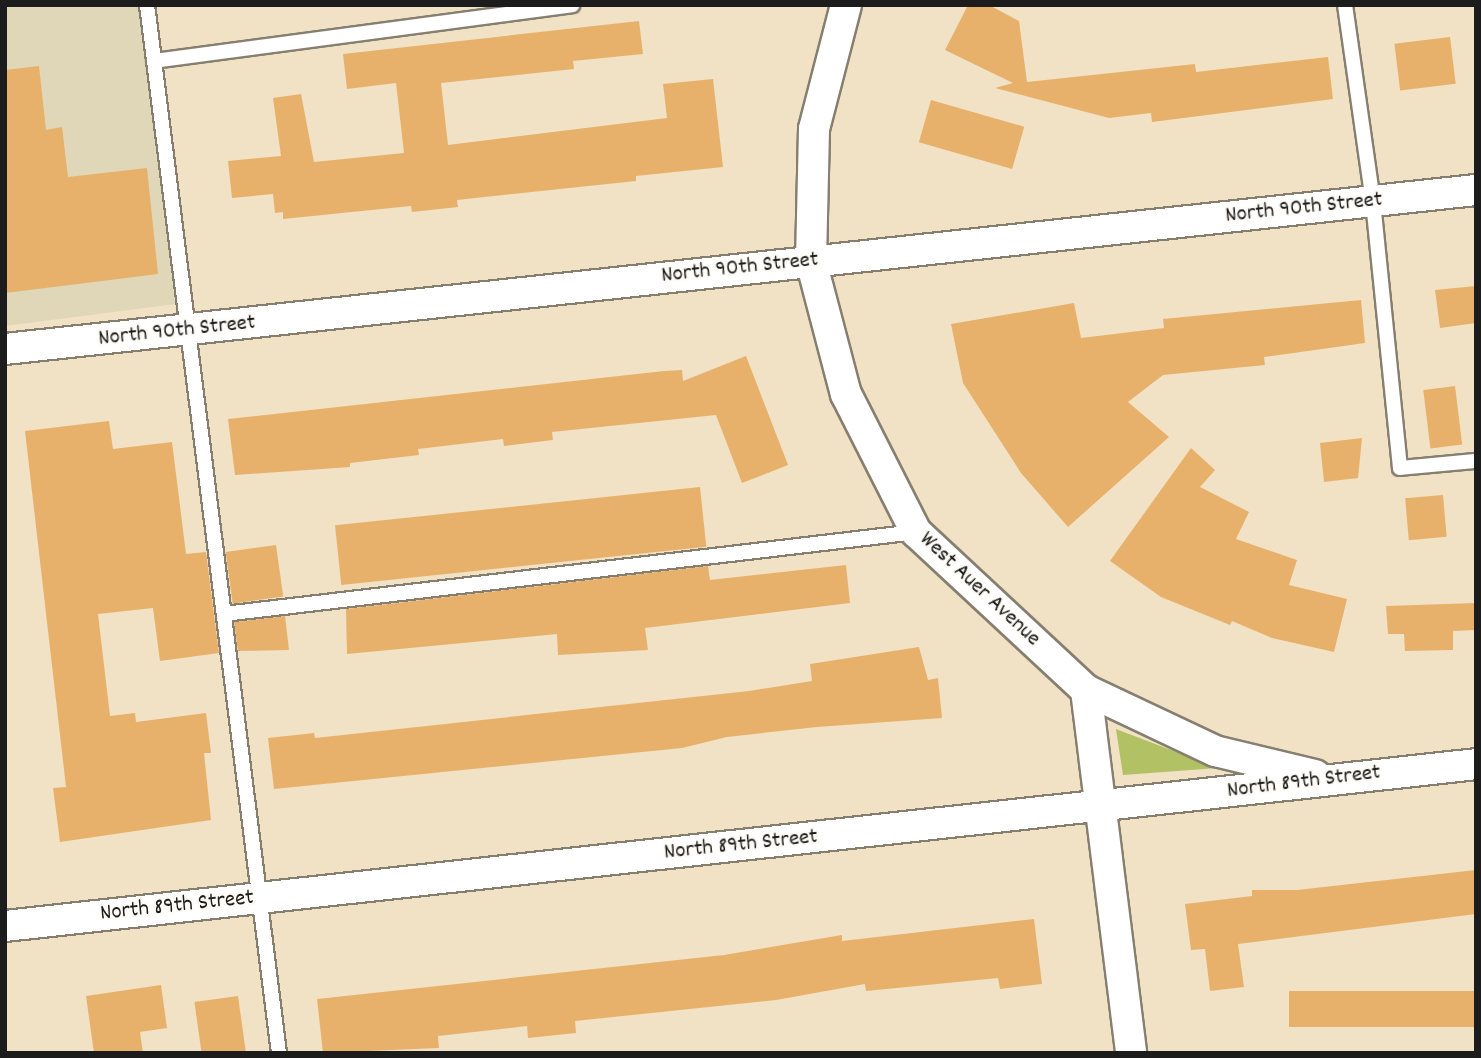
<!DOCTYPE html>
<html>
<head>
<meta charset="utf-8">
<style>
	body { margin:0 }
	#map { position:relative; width:1481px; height:1058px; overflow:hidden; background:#f1e2c5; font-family:Dekko,sans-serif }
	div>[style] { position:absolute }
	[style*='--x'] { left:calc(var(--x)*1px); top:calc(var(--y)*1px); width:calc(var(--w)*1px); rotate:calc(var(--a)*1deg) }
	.built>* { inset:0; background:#dfd7b7 }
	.green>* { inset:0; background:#b1c164 }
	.building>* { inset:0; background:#e7b16b; transform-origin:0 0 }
	.roads { filter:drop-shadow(2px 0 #867f70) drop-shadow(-2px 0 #867f70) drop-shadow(0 2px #867f70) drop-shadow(0 -2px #867f70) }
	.lane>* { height:14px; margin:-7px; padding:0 7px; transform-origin:7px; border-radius:7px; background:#fff }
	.street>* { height:30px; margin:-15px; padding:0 15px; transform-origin:15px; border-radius:15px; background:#fff }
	span { translate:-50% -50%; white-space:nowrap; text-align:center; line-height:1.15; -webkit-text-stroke:5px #fdfcf7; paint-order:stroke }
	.street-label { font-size:23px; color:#1c1c1c }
	.frame { position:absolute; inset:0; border:7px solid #1c1c1c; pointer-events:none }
</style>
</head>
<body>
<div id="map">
	<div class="built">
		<i style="clip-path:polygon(5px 5px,154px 5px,191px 302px,5px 326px)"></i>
	</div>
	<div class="green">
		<i style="clip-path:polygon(1116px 729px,1218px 768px,1123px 775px)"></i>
	</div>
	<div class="building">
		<i style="clip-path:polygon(968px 5px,989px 5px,1019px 21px,1027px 82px,1195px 64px,1196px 72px,1328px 57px,1333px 99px,1152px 122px,1151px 113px,1109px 118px,995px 88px,1013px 83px,945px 50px)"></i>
		<i style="clip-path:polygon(639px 21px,643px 54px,573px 61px,574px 69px,441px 83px,448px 145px,667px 118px,663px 84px,713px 79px,723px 167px,636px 176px,636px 181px,457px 200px,458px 207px,412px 212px,411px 206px,283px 219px,283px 212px,275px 213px,273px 194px,232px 198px,228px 161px,281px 156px,273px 98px,301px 94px,314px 162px,404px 153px,396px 83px,347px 89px,343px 54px)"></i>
		<i style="left:1450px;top:37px;width:47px;height:56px;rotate:83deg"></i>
		<i style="clip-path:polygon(39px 66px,46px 130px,62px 127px,68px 177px,147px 168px,158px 274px,5px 293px,5px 70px)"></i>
		<i style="left:931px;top:100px;width:97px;height:44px;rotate:16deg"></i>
		<i style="clip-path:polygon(1476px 286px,1476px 323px,1440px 328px,1435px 290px)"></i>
		<i style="clip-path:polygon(1361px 300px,1365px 343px,1264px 357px,1265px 365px,1163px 375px,1128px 402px,1169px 437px,1068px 527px,1021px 473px,963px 383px,951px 324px,1074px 303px,1081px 338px,1164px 328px,1163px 319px)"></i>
		<i style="clip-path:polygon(746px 356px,788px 465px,742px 483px,716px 415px,552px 432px,553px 440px,504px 446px,503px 439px,418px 449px,419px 455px,350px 463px,350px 467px,235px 475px,228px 419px,664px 371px,682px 370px,683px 381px)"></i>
		<i style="left:1455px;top:386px;width:59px;height:32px;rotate:83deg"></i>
		<i style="clip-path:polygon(109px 421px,113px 449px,172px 442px,186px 554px,206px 552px,219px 653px,160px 661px,153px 608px,98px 614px,110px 716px,135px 713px,136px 722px,206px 713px,211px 753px,204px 753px,211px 820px,60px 842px,53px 788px,66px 787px,25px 431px)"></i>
		<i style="clip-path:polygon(1362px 438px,1358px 478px,1324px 482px,1320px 443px)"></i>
		<i style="clip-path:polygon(1191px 448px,1215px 470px,1200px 487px,1249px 512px,1236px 539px,1297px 560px,1289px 585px,1347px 599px,1334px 652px,1272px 638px,1232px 621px,1230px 625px,1161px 597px,1110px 561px)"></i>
		<i style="left:700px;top:487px;width:60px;height:367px;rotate:84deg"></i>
		<i style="left:1443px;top:495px;width:42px;height:38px;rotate:85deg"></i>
		<i style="left:276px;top:545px;width:52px;height:51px;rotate:82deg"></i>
		<i style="clip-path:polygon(846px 565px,850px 603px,645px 628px,648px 650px,558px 655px,557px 634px,347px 654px,346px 609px,708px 566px,710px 580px)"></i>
		<i style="clip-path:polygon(1476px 603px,1476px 630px,1453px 631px,1453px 650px,1405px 651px,1404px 634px,1388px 634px,1386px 606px)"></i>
		<i style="clip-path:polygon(285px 616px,289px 650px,238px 651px,234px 622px)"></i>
		<i style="clip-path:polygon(919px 647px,928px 680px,938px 678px,942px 718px,817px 727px,727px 737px,682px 748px,274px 789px,268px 738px,314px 733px,315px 738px,749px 691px,812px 681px,810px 664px)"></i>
		<i style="clip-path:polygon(1476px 870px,1476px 914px,1238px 944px,1244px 987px,1210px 991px,1205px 949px,1191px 950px,1185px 904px,1252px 896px,1252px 890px,1297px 890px)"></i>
		<i style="clip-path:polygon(1034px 919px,1042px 984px,1000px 989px,998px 978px,866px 991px,865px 984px,776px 1000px,575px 1021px,576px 1033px,528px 1038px,527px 1026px,438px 1036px,439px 1048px,323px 1053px,317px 999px,724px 955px,842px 935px,842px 941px)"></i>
		<i style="clip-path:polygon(161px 985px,167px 1028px,140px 1032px,143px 1053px,94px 1053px,86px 996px)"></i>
		<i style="left:1476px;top:991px;width:36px;height:187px;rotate:90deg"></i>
		<i style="left:238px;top:996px;width:58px;height:44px;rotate:82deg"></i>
	</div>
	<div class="roads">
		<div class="lane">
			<i style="--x:147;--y:5;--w:1056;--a:82.82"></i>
			<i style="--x:1345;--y:5;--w:199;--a:81.9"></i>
			<i style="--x:1373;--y:202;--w:267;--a:84.2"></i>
			<i style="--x:1400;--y:468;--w:76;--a:-5.3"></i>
			<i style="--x:154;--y:61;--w:422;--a:-7.6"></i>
			<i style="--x:224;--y:614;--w:697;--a:-6.76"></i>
		</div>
		<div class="street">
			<i style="--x:846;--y:5;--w:128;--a:104.5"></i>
			<i style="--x:814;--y:129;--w:132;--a:91.3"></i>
			<i style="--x:811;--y:261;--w:138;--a:75.3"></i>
			<i style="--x:846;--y:394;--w:155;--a:63.1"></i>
			<i style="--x:916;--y:532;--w:232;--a:42.9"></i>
			<i style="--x:1086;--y:690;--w:143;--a:25.3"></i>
			<i style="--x:1215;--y:751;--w:103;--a:13.5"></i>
			<i style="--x:5;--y:349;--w:1480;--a:-6.17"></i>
			<i style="--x:1086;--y:690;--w:366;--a:82.9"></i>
			<i style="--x:5;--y:926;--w:1480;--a:-6.28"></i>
		</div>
	</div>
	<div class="street-label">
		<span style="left:1304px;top:209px;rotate:-6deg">North 90th Street</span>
		<span style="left:740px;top:269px;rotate:-6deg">North 90th Street</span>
		<span style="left:177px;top:332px;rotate:-6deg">North 90th Street</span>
		<span style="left:979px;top:590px;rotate:43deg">West Auer Avenue</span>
		<span style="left:1304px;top:783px;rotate:-7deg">North 89th Street</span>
		<span style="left:741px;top:846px;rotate:-6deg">North 89th Street</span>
		<span style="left:177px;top:907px;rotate:-6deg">North 89th Street</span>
	</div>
	<div class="frame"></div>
</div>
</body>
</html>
